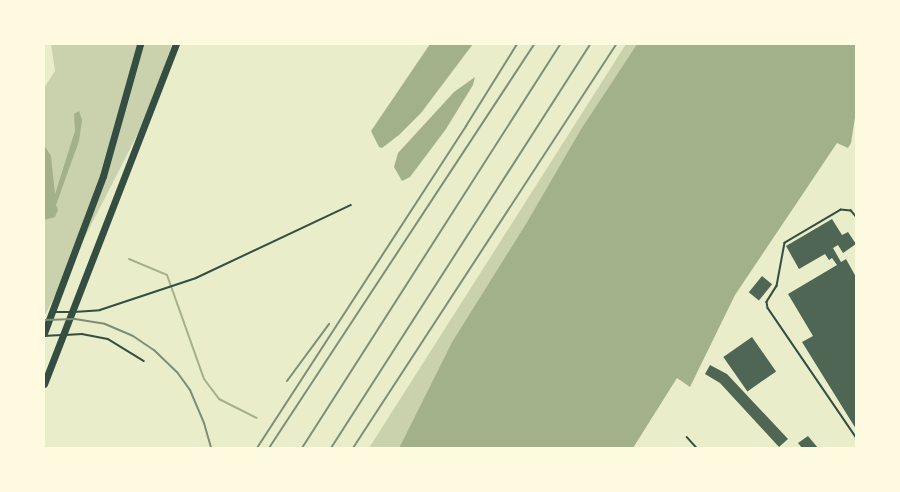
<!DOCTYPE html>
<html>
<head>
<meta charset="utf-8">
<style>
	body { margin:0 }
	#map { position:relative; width:900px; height:492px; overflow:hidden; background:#e9edc9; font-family:Figtree,sans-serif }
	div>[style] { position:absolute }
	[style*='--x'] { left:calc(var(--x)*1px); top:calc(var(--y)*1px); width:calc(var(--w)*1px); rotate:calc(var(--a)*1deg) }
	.green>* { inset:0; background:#cad2ad }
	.water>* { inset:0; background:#a3b18a }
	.stream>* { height:2px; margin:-1px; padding:0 1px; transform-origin:1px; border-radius:1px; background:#a3b18a }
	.building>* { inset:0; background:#4f6655; transform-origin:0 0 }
	.service>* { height:1.5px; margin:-0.75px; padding:0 0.75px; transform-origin:0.75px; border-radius:0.75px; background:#344e41 }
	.motorway>* { height:7px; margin:-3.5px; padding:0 3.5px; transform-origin:3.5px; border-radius:3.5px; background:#344e41 }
	.rail>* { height:2px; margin:-1px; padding:0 1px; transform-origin:1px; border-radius:1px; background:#7c8e77 }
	span { translate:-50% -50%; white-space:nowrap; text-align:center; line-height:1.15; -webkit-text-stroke:6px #fefae0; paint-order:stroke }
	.frame { position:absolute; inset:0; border:45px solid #fefae0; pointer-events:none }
</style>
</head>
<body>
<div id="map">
	<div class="green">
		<i style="clip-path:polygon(51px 44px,172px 44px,150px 110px,44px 317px,44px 88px,55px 71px)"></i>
		<i style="clip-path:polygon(626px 44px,637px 44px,581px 129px,527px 222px,452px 342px,399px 448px,369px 448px)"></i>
	</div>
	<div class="water">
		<i style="clip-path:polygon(430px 44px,473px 44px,421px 113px,399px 135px,382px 148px,379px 147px,371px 131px)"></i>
		<i style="clip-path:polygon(637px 44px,856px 44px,856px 111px,851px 143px,848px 148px,837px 143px,735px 295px,690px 387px,677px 378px,633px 448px,399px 448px,452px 342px,527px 222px,581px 129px)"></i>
		<i style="clip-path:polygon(475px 77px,473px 85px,446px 129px,410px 177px,402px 181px,394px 167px,398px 153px,454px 92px)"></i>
		<i style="clip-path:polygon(79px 111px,82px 120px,79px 141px,56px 205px,58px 210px,55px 217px,44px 220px,44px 145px,51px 156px,55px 194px,75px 131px,74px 114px)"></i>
	</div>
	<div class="stream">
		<i style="--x:129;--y:259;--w:41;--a:22.8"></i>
		<i style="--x:167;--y:275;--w:110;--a:70.4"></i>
		<i style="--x:204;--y:379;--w:25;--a:53"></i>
		<i style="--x:219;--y:399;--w:42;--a:26.6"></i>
	</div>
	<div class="building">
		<i style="clip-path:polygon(832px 219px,842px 235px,848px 232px,856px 244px,843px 253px,838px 245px,833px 248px,841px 262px,846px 259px,856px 277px,856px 429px,802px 342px,813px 336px,788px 294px,837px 265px,832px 258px,829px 260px,825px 254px,799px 269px,786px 246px)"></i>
		<i style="left:762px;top:276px;width:13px;height:21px;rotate:39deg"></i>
		<i style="left:752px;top:337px;width:42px;height:35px;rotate:55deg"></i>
		<i style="clip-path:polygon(710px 365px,727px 374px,788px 439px,779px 447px,720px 383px,705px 374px)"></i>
		<i style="clip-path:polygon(808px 436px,818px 448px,802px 448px,798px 443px)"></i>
	</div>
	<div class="service">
		<i style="--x:856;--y:217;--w:8;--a:-130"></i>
		<i style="--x:851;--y:211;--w:10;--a:-174"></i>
		<i style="--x:841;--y:210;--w:65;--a:149.5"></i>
		<i style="--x:785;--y:243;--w:44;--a:100.5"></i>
		<i style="--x:777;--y:286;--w:19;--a:122"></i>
		<i style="--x:767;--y:302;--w:6;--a:81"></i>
		<i style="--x:768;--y:308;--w:156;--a:55.7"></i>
		<i style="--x:53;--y:312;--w:17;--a:0"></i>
		<i style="--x:74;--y:312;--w:26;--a:-4"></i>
		<i style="--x:100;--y:310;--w:101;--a:-18.4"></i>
		<i style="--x:196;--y:278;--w:171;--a:-25.2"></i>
		<i style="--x:65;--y:335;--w:17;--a:-3"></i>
		<i style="--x:82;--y:334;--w:26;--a:11"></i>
		<i style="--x:108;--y:339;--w:42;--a:31.4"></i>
		<i style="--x:44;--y:336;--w:17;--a:-3"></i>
		<i style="--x:687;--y:437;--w:15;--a:48"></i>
	</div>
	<div class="motorway">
		<i style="--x:44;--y:333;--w:168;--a:-69.4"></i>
		<i style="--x:103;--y:176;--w:137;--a:-74.3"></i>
		<i style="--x:44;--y:384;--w:365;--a:-68.8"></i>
	</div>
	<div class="rail">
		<i style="--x:44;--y:320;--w:31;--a:-2"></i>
		<i style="--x:75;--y:319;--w:30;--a:9"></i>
		<i style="--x:105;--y:324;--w:30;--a:23"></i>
		<i style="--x:133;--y:336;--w:25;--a:34"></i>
		<i style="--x:154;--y:350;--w:32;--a:44"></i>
		<i style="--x:177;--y:372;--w:22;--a:54"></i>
		<i style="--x:190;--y:390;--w:36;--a:67"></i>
		<i style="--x:204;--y:423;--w:26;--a:74"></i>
		<i style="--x:287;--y:381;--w:71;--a:-53.6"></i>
		<i style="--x:257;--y:448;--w:384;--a:-57"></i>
		<i style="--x:466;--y:126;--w:97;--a:-58.1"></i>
		<i style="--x:269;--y:448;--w:483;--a:-56.7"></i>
		<i style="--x:302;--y:448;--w:479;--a:-57.4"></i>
		<i style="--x:331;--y:448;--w:480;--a:-57.3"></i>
		<i style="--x:353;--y:448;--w:482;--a:-56.9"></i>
	</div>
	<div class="frame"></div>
</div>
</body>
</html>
